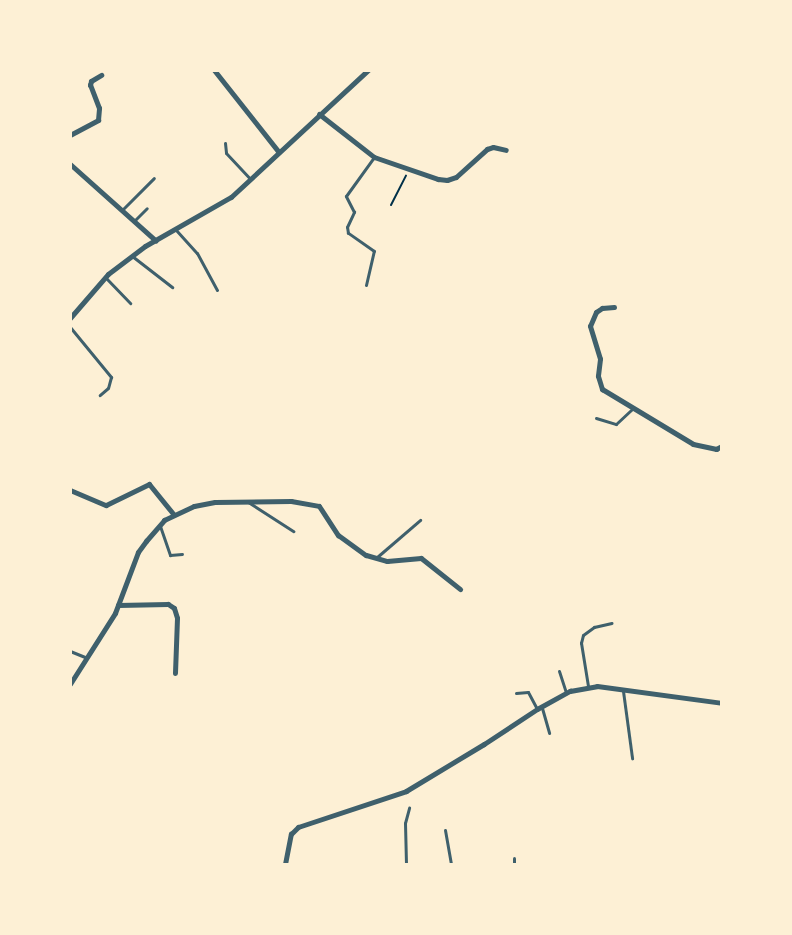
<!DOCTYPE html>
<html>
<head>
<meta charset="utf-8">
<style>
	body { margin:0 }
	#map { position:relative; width:792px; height:935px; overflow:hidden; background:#fdf0d5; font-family:"Exo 2",sans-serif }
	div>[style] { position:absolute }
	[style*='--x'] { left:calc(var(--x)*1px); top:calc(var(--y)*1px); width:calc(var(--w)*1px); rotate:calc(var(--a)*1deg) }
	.path>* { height:2px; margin:-1px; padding:0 1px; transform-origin:1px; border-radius:1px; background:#003049 }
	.service>* { height:3px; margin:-1.5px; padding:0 1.5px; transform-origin:1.5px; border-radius:1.5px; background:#3f606c }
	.minor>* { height:5px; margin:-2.5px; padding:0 2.5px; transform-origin:2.5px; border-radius:2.5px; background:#3f606c }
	span { translate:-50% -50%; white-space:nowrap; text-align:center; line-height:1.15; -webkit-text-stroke:5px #fdf0d5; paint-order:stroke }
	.frame { position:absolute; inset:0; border:72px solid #fdf0d5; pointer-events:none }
</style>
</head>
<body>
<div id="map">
	<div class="path">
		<i style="--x:391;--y:205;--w:33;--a:-63"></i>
	</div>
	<div class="service">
		<i style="--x:225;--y:143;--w:10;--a:84"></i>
		<i style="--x:226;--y:153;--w:35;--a:47"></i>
		<i style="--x:122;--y:210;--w:45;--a:-45"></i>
		<i style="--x:134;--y:221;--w:18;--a:-45"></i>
		<i style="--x:176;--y:230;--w:31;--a:48"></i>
		<i style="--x:197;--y:253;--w:42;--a:61.6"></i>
		<i style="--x:132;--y:256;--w:51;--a:37.8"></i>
		<i style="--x:106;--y:278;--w:35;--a:46"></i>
		<i style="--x:366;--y:285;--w:35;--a:-77"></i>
		<i style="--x:374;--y:251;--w:32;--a:-145"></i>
		<i style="--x:348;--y:233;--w:6;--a:-99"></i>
		<i style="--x:347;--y:227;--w:17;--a:-65"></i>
		<i style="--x:354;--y:212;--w:18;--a:-117"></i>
		<i style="--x:346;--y:196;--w:48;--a:-54.3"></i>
		<i style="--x:70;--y:327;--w:65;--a:50.6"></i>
		<i style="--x:111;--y:377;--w:11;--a:105"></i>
		<i style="--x:108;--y:388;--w:11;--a:139"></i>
		<i style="--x:596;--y:418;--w:21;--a:17"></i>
		<i style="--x:616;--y:424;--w:22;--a:-43"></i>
		<i style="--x:248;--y:502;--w:54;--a:32.8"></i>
		<i style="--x:160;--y:526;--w:31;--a:71"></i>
		<i style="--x:170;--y:555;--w:12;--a:-5"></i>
		<i style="--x:377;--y:557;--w:57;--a:-40.7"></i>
		<i style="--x:70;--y:651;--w:18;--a:22"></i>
		<i style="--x:559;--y:671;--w:23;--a:72"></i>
		<i style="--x:588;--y:686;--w:44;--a:-99.2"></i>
		<i style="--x:581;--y:643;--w:8;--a:-76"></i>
		<i style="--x:583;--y:635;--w:14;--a:-36"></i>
		<i style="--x:594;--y:627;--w:18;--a:-13"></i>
		<i style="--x:623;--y:691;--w:68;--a:82.3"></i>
		<i style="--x:516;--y:693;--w:12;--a:-5"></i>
		<i style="--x:528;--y:692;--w:19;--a:62"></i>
		<i style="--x:542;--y:708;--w:26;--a:74"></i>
		<i style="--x:445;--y:830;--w:35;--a:80"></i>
		<i style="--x:514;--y:858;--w:6;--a:90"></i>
		<i style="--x:406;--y:864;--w:41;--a:-91.4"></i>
		<i style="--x:405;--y:823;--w:16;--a:-75"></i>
	</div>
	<div class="minor">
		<i style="--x:214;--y:70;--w:103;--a:51.7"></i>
		<i style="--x:319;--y:114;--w:70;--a:38"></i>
		<i style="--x:374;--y:157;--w:68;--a:19"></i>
		<i style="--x:438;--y:179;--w:9;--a:6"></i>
		<i style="--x:447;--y:180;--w:9;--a:-18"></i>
		<i style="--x:456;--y:177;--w:42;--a:-42.1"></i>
		<i style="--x:487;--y:149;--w:6;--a:-18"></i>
		<i style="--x:493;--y:147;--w:13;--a:13"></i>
		<i style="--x:70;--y:135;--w:32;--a:-28"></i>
		<i style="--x:98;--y:120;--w:12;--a:-85"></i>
		<i style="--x:99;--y:108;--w:25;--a:-111"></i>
		<i style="--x:90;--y:85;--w:4;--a:-76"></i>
		<i style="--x:91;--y:81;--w:12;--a:-31"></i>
		<i style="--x:70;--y:164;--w:115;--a:41.8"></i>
		<i style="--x:614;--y:307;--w:12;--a:175"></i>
		<i style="--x:602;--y:308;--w:7;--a:146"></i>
		<i style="--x:596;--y:312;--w:15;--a:113"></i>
		<i style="--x:590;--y:326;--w:34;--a:73"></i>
		<i style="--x:600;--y:359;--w:17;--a:97"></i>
		<i style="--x:598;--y:376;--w:14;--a:73"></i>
		<i style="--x:602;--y:389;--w:106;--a:31.1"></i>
		<i style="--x:693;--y:444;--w:24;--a:12"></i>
		<i style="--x:716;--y:449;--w:7;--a:-27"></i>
		<i style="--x:70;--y:318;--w:58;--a:-49.2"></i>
		<i style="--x:108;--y:274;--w:46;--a:-37.1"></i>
		<i style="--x:145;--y:246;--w:99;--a:-29.7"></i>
		<i style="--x:231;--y:197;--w:187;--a:-42.8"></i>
		<i style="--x:70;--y:490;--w:39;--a:23"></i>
		<i style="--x:106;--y:505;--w:48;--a:-26"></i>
		<i style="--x:149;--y:484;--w:38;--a:51"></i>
		<i style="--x:118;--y:605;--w:50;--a:-1.1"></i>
		<i style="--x:168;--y:604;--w:7;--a:34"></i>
		<i style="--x:174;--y:608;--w:10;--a:73"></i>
		<i style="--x:177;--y:618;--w:55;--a:92.1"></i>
		<i style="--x:70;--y:684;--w:84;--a:-57.6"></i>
		<i style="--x:115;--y:613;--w:65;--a:-69.3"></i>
		<i style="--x:138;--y:552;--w:14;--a:-54"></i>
		<i style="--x:146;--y:541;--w:28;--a:-49"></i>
		<i style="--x:164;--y:520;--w:33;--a:-25"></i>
		<i style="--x:194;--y:506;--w:21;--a:-11"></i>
		<i style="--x:215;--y:502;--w:76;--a:-0.8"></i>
		<i style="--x:291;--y:501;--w:28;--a:10"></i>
		<i style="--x:319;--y:506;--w:35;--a:57"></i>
		<i style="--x:338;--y:535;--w:34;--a:36"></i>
		<i style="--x:366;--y:555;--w:22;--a:16"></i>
		<i style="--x:387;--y:561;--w:34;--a:-5"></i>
		<i style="--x:421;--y:558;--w:50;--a:38.5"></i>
		<i style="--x:285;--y:864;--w:31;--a:-79"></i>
		<i style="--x:291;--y:834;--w:10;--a:-45"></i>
		<i style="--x:298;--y:827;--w:114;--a:-18.4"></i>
		<i style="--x:406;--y:791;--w:91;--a:-31.1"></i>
		<i style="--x:484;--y:744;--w:64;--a:-33.4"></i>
		<i style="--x:537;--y:709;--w:38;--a:-29"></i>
		<i style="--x:570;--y:691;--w:27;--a:-10"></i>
		<i style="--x:597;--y:686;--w:126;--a:7.7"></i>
	</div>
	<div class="frame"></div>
</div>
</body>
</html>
